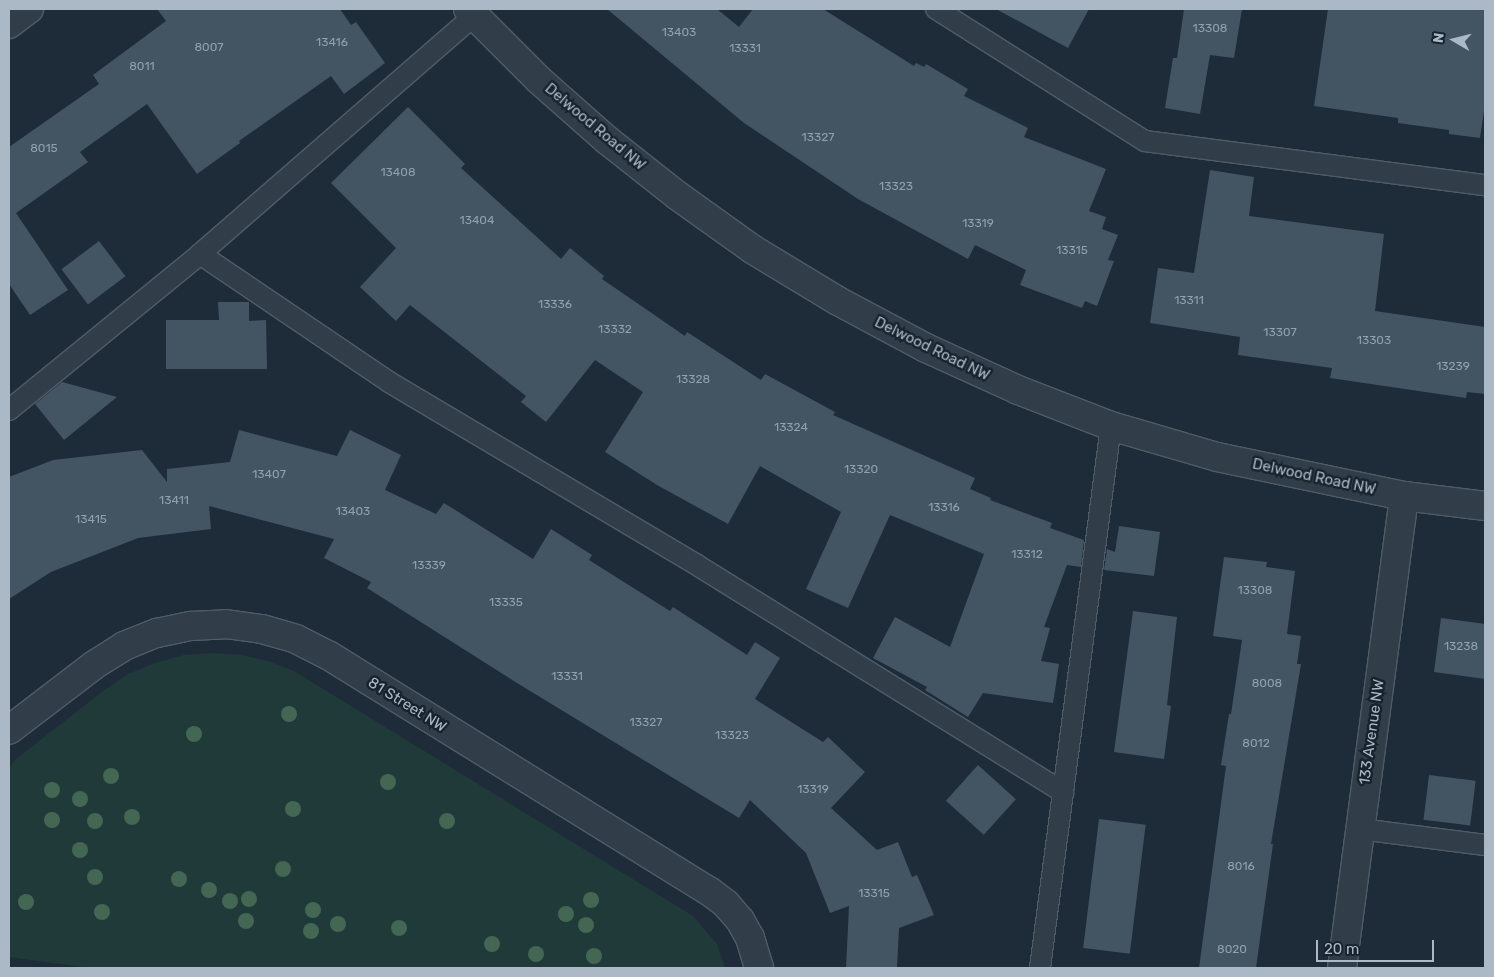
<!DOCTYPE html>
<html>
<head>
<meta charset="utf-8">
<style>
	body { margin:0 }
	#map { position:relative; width:1494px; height:977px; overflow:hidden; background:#1e2c39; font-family:Rubik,sans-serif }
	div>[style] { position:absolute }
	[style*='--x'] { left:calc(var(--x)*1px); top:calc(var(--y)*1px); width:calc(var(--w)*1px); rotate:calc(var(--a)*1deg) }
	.green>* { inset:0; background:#203a39 }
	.building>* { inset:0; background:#435463; transform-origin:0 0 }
	.roads { filter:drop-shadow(1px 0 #4f5c67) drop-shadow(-1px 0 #4f5c67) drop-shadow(0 1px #4f5c67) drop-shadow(0 -1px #4f5c67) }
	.service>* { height:20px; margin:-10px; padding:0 10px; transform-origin:10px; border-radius:10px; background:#313e49 }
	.minor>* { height:28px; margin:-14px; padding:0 14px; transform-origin:14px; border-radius:14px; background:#313e49 }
	.tertiary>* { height:28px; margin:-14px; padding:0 14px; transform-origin:14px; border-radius:14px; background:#313e49 }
	.trees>* { width:16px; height:16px; margin:-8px; border-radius:50%; background:#436752 }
	span { translate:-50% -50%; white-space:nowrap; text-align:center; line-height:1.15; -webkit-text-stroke:5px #17232d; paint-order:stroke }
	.number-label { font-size:12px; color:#91a0ad }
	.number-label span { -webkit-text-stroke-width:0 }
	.street-label { font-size:15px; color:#abb9c6 }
	.frame { position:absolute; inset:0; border:10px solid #abb9c6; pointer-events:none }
	.north { position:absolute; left:1429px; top:15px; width:50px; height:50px; -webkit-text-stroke:4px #17232d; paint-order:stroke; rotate:278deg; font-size:14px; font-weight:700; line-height:20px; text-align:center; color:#abb9c6 }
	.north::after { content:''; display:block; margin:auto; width:18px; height:22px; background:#abb9c6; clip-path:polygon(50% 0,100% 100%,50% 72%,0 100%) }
	.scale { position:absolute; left:1316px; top:940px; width:118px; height:22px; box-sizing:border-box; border:2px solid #abb9c6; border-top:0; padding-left:6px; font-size:15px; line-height:18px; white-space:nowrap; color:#abb9c6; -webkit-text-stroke:4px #17232d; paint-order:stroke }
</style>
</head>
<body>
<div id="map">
	<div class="green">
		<i style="clip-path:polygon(213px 653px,241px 655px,268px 661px,294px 671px,693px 916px,717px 944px,725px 968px,90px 968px,9px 957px,9px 769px,15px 760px,103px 691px,128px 674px,155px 663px,184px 655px)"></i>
	</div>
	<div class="building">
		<i style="clip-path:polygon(157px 9px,340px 9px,351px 25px,356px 22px,385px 63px,344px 94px,331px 76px,239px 141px,240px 143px,197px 174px,147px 104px,80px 152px,88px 162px,16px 213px,68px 290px,30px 315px,9px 284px,9px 147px,99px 84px,93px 75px,166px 21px)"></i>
		<i style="clip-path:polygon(607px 9px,717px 9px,739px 27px,753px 9px,823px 9px,914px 66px,916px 63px,924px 67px,926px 64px,968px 89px,964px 96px,1028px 128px,1024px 137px,1106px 169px,1089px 211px,1106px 217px,1102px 229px,1118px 235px,1108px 260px,1114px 261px,1097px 306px,1085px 301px,1082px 308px,1020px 285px,1026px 270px,975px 245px,968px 259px,858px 199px,744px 123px)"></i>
		<i style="clip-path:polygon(996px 9px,1089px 9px,1068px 48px)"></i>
		<i style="clip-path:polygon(1184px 9px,1242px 9px,1234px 58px,1210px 55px,1200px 114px,1165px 108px,1173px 58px,1177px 58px)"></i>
		<i style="clip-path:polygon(1328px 9px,1485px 9px,1485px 104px,1480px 138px,1449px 134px,1449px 130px,1398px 123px,1398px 118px,1314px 106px)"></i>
		<i style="clip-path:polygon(408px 107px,465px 164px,461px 168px,561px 259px,570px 248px,604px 276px,602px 279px,685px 336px,687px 332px,761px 380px,765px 374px,835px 412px,833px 415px,975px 478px,970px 489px,991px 498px,990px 500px,1052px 523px,1050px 528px,1084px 540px,1081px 567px,1067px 565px,1044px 627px,1050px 628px,1041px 661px,1059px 664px,1053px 703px,983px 693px,968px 717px,925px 690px,927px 687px,873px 658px,895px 617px,950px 647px,984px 554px,890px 515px,848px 608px,806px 589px,841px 512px,760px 466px,728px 524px,657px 485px,605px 452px,643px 392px,595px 360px,546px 422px,521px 402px,526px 396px,410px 305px,396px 321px,360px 287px,396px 248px,331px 183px)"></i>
		<i style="clip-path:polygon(1210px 170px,1254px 177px,1249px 216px,1384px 234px,1375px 311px,1485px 327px,1485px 394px,1467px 392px,1466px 398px,1330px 378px,1332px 368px,1238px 355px,1240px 337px,1150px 323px,1158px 268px,1194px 273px)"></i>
		<i style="left:99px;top:241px;width:44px;height:47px;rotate:53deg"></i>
		<i style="clip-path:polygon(218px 302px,249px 302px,249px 321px,266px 320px,267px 369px,166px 369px,166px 320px,219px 320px)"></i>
		<i style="clip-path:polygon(62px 382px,117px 397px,64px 440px,35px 404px)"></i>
		<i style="clip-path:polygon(239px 430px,337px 456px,350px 430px,401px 455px,385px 490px,436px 514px,444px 503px,533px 559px,551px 529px,592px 555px,589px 560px,670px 611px,673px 607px,747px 655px,755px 642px,780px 658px,755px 699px,823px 742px,828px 737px,865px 772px,831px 808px,877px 850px,898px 842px,912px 877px,917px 875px,934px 915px,899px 928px,897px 968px,846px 968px,849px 906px,830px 913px,806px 853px,750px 800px,739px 818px,517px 683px,367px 588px,371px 582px,324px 558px,334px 539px,209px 506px,211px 529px,138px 538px,51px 572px,9px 599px,9px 477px,53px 460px,142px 450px,167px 482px,167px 469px,230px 462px)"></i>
		<i style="clip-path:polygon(1119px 526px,1160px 532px,1154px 576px,1104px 570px,1107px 549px,1115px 552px)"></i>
		<i style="clip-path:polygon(1224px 557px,1267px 562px,1266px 567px,1295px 571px,1287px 634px,1301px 636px,1297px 664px,1301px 664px,1271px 844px,1273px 844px,1256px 968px,1199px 968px,1226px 766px,1221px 765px,1229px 714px,1231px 714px,1242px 640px,1213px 636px)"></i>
		<i style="clip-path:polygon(1133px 611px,1177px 617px,1167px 705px,1171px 706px,1164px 759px,1114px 752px)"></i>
		<i style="clip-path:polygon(1441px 618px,1485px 624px,1485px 679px,1434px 672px)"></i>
		<i style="left:978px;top:765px;width:51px;height:48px;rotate:42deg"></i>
		<i style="left:1429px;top:775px;width:47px;height:45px;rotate:7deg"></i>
		<i style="left:1099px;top:819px;width:47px;height:130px;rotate:7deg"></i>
	</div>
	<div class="roads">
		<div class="service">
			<i style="--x:936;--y:9;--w:247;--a:32.3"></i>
			<i style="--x:1145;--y:141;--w:343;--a:7.4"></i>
			<i style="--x:200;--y:254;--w:363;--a:-41"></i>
			<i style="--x:9;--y:410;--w:247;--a:-39.2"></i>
			<i style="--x:200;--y:254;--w:228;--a:34.1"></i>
			<i style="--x:389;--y:382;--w:358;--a:30.7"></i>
			<i style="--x:697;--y:565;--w:431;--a:31.8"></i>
			<i style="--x:1360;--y:829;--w:126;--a:7.3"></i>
			<i style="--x:1040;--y:968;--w:547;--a:-82.54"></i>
		</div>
		<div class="minor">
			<i style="--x:9;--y:730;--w:107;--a:-37.4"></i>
			<i style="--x:94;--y:665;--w:36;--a:-32"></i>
			<i style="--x:124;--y:646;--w:35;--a:-22"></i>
			<i style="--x:157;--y:633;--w:35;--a:-12"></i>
			<i style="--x:191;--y:626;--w:35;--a:-3"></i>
			<i style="--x:226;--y:624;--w:36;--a:8"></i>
			<i style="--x:262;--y:629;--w:35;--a:16"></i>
			<i style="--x:296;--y:639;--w:36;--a:27"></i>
			<i style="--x:328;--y:655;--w:448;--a:31.8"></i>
			<i style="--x:709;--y:891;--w:21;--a:37"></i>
			<i style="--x:726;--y:904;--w:21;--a:49"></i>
			<i style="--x:740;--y:920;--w:21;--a:61"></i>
			<i style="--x:750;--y:938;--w:31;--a:73"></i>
			<i style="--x:1342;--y:968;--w:476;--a:-82.5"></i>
		</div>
		<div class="tertiary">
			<i style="--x:468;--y:9;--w:100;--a:45"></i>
			<i style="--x:539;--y:80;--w:91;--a:41.4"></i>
			<i style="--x:607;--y:140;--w:90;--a:38.3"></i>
			<i style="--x:678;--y:196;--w:91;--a:35.6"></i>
			<i style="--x:752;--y:249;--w:100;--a:31.2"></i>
			<i style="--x:838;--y:301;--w:100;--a:28.1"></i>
			<i style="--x:926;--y:348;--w:101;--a:24.5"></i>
			<i style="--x:1018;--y:390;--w:100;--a:21.2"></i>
			<i style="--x:1111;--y:426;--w:110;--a:16.3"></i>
			<i style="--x:1217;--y:457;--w:191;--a:11.8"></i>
			<i style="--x:1404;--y:496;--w:82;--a:7"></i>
			<i style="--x:9;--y:24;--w:25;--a:-37"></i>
		</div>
	</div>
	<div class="trees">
		<i style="left:289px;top:714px"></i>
		<i style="left:194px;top:734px"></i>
		<i style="left:111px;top:776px"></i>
		<i style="left:388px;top:782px"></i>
		<i style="left:52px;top:790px"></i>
		<i style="left:80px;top:799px"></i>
		<i style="left:293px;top:809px"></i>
		<i style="left:132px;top:817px"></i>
		<i style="left:52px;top:820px"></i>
		<i style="left:95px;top:821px"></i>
		<i style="left:447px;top:821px"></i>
		<i style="left:80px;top:850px"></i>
		<i style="left:283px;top:869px"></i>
		<i style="left:95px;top:877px"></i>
		<i style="left:179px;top:879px"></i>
		<i style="left:209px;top:890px"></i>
		<i style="left:249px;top:899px"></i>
		<i style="left:591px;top:900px"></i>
		<i style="left:230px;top:901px"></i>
		<i style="left:26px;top:902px"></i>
		<i style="left:313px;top:910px"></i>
		<i style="left:102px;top:912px"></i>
		<i style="left:566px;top:914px"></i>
		<i style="left:246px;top:921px"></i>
		<i style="left:338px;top:924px"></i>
		<i style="left:586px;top:925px"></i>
		<i style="left:399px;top:928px"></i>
		<i style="left:311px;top:931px"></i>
		<i style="left:492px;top:944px"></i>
		<i style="left:536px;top:954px"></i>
		<i style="left:594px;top:956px"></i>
	</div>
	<div class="number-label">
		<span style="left:1210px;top:29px">13308</span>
		<span style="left:679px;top:33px">13403</span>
		<span style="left:332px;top:43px">13416</span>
		<span style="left:209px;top:48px">8007</span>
		<span style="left:745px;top:49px">13331</span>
		<span style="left:142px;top:67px">8011</span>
		<span style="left:818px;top:138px">13327</span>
		<span style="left:44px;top:149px">8015</span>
		<span style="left:398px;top:173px">13408</span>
		<span style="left:896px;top:187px">13323</span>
		<span style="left:477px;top:221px">13404</span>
		<span style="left:978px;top:224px">13319</span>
		<span style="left:1072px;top:251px">13315</span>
		<span style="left:1189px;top:301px">13311</span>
		<span style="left:555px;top:305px">13336</span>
		<span style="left:615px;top:330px">13332</span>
		<span style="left:1280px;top:333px">13307</span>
		<span style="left:1374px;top:341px">13303</span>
		<span style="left:1453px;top:367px">13239</span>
		<span style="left:693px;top:380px">13328</span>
		<span style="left:791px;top:428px">13324</span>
		<span style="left:861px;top:470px">13320</span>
		<span style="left:269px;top:475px">13407</span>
		<span style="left:174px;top:501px">13411</span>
		<span style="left:944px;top:508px">13316</span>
		<span style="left:353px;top:512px">13403</span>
		<span style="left:91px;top:520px">13415</span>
		<span style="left:1027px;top:555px">13312</span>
		<span style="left:429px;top:566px">13339</span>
		<span style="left:1255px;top:591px">13308</span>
		<span style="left:506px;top:603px">13335</span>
		<span style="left:1461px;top:647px">13238</span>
		<span style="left:567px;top:677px">13331</span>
		<span style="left:1267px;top:684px">8008</span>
		<span style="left:646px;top:723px">13327</span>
		<span style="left:732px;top:736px">13323</span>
		<span style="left:1256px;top:744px">8012</span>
		<span style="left:813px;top:790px">13319</span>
		<span style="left:1241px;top:867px">8016</span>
		<span style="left:874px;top:894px">13315</span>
		<span style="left:1232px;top:950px">8020</span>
	</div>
	<div class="street-label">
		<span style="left:595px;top:127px;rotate:40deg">Delwood Road NW</span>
		<span style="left:932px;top:349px;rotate:26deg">Delwood Road NW</span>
		<span style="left:1314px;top:477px;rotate:12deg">Delwood Road NW</span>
		<span style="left:407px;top:705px;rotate:32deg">81 Street NW</span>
		<span style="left:1372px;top:732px;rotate:-82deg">133 Avenue NW</span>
	</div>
	<div class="frame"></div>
	<div class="north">N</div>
	<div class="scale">20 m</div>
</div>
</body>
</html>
